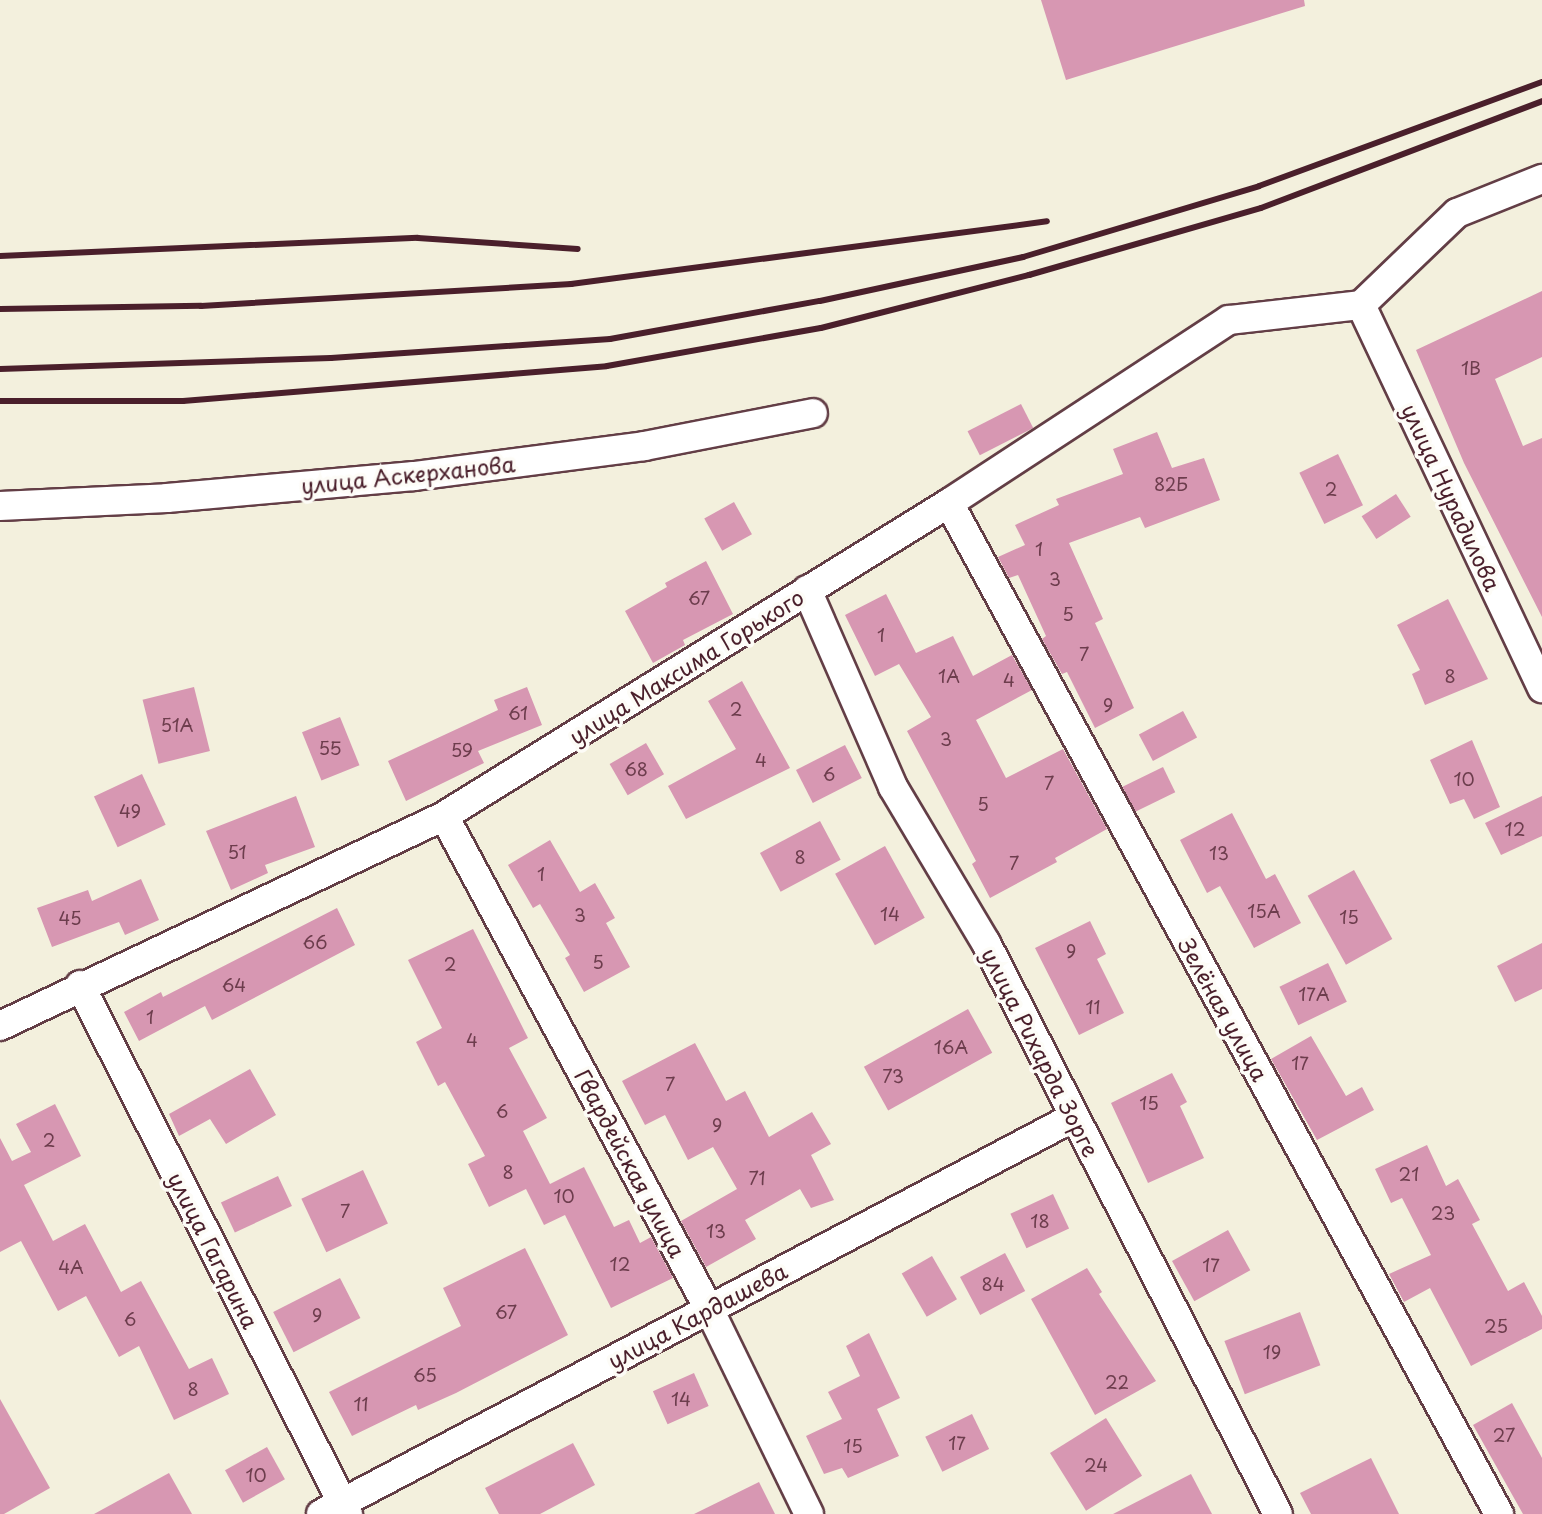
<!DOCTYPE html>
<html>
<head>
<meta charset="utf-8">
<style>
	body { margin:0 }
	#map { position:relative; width:1542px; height:1514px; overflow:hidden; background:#f3f0dd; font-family:"Playpen Sans",sans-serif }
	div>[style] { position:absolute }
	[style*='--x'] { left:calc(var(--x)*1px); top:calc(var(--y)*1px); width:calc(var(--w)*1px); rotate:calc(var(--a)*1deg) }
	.building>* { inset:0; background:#d797b2; transform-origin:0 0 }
	.roads { filter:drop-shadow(2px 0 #633e46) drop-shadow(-2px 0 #633e46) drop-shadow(0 2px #633e46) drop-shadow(0 -2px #633e46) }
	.street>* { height:28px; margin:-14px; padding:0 14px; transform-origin:14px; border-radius:14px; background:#fff }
	.rail>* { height:6px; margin:-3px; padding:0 3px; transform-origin:3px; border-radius:3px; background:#4a1f2b }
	span { translate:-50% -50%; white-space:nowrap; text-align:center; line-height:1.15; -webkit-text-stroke:7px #fdfcf7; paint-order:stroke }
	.number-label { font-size:18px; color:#6d3d4d }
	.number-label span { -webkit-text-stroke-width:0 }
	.street-label { font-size:22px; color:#4a1f2b }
</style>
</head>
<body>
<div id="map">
	<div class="building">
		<i style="clip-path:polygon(1041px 0,1304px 0,1305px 6px,1066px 80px)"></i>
		<i style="clip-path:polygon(1542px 291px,1542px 357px,1495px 379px,1523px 446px,1542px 438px,1542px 617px,1464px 463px,1416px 350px)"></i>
		<i style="left:1021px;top:404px;width:27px;height:60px;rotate:63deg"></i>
		<i style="clip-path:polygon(1157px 432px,1172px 468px,1204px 458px,1220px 500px,1145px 528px,1140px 517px,1069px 543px,1103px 619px,1095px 623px,1134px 708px,1095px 728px,1067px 672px,1062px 674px,1042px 639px,1046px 636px,1018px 575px,1009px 578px,998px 557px,1025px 545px,1015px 525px,1059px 505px,1056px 499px,1123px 474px,1113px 449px)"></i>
		<i style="left:1338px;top:454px;width:57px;height:43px;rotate:64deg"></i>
		<i style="left:1396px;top:494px;width:27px;height:41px;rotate:57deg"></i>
		<i style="left:734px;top:502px;width:37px;height:34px;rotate:61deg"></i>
		<i style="clip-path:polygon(706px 561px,733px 614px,683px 640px,685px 645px,653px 663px,625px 611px,667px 587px,665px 583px)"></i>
		<i style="clip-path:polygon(886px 594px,916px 653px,953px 636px,973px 676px,1012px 655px,1032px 690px,976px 720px,1006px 778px,1063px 749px,1107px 829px,1055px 858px,1057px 862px,990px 898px,972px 864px,976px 861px,907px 731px,931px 717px,899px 664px,875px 676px,845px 615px)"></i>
		<i style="clip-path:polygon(1448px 599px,1488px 679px,1425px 705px,1412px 674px,1420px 670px,1397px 625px)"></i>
		<i style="clip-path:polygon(742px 681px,790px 768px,686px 819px,668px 786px,736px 749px,708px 701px)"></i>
		<i style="left:194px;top:687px;width:66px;height:53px;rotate:76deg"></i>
		<i style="clip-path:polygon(527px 687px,542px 725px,478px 751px,484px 763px,406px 801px,388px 761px,498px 710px,494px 700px)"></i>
		<i style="left:1183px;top:711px;width:30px;height:50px;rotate:62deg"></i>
		<i style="left:340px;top:717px;width:52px;height:41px;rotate:68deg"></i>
		<i style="clip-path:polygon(1472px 740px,1500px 807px,1474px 819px,1464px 799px,1450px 804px,1430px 760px)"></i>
		<i style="left:646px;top:743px;width:36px;height:42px;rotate:60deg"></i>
		<i style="left:845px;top:745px;width:37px;height:55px;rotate:63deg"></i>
		<i style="left:1163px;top:767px;width:28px;height:45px;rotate:64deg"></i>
		<i style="left:142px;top:774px;width:56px;height:53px;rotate:65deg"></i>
		<i style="clip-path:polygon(296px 796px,315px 847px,265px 865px,268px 873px,231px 890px,206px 831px)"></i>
		<i style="clip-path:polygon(1542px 796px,1542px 836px,1501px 855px,1485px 823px)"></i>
		<i style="clip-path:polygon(1232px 813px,1266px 879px,1275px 874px,1301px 923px,1254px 948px,1220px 886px,1207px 893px,1180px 840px)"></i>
		<i style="left:820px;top:821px;width:44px;height:68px;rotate:62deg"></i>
		<i style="clip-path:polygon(550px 840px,580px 892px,595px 883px,615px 918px,606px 923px,630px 967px,584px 992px,565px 958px,570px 955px,540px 904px,533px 908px,508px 865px)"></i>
		<i style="left:885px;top:846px;width:82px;height:57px;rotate:61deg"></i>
		<i style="left:1354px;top:870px;width:79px;height:53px;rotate:61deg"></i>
		<i style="clip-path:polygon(141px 879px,159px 920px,125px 935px,119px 922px,52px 947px,37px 908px,88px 890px,92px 901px)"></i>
		<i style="clip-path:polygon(337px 908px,355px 945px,212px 1020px,205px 1006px,139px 1041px,124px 1012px,161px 992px,163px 997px)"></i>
		<i style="clip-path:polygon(1090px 921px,1106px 954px,1097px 959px,1124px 1013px,1079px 1035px,1035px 948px)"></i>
		<i style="clip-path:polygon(473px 929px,528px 1038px,509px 1048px,547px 1118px,523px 1131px,550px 1184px,584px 1167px,614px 1227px,629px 1220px,640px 1243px,651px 1237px,673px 1278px,611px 1308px,565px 1215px,544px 1225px,526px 1189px,489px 1207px,468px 1164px,485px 1156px,445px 1082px,438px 1086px,416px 1042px,442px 1028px,408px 960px)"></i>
		<i style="clip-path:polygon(1542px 943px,1542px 989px,1515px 1002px,1497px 966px)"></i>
		<i style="left:1328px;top:963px;width:43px;height:54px;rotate:64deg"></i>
		<i style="left:968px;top:1009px;width:50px;height:119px;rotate:61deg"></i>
		<i style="clip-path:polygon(1311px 1036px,1346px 1096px,1362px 1087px,1374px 1110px,1317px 1140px,1271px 1059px)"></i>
		<i style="clip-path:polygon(695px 1043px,726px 1101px,745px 1091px,769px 1137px,812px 1112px,831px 1144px,811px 1155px,834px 1200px,811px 1208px,800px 1189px,745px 1220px,756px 1239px,706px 1267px,681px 1221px,737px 1189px,713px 1147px,688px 1160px,665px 1115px,645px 1125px,622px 1081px)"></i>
		<i style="clip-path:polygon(250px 1069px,276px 1115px,226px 1144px,210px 1119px,179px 1136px,169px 1114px)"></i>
		<i style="clip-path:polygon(1172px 1073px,1187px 1102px,1180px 1106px,1204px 1158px,1148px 1183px,1111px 1103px)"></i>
		<i style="clip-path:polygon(55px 1104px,81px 1156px,24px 1185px,53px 1241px,85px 1224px,121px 1292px,141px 1281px,189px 1369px,212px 1358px,229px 1394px,174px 1420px,139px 1346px,119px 1357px,86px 1296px,58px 1311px,21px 1241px,0 1252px,0 1138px,12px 1161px,31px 1152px,16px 1124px)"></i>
		<i style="clip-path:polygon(1427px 1145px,1446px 1186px,1458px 1179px,1480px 1220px,1472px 1224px,1508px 1291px,1524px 1282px,1542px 1316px,1542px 1329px,1471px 1366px,1430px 1288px,1404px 1302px,1389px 1274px,1431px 1255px,1402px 1198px,1391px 1203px,1375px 1169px)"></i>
		<i style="left:363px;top:1170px;width:59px;height:68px;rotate:65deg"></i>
		<i style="left:278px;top:1176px;width:33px;height:63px;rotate:65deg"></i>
		<i style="left:1053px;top:1194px;width:38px;height:47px;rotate:65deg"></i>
		<i style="left:1228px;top:1230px;width:46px;height:64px;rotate:61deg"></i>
		<i style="clip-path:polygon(525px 1248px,568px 1335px,456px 1393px,418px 1410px,416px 1405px,352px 1436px,329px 1392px,461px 1326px,443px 1288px)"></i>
		<i style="left:1005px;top:1253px;width:43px;height:51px;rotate:62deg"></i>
		<i style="left:932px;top:1256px;width:50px;height:35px;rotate:60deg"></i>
		<i style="clip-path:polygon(1087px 1268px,1102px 1292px,1099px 1294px,1156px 1381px,1095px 1415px,1031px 1299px)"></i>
		<i style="left:340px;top:1278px;width:45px;height:75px;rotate:63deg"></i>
		<i style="left:1300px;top:1312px;width:57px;height:81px;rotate:69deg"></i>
		<i style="clip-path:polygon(869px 1333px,900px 1398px,877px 1409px,899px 1456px,848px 1478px,842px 1468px,824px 1474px,806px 1436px,842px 1419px,828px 1392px,860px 1376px,846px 1346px)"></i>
		<i style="left:694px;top:1373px;width:36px;height:45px;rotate:66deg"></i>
		<i style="clip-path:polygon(0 1399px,50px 1488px,4px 1514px,0 1514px)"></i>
		<i style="clip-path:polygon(1512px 1403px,1542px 1458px,1542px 1514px,1523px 1514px,1473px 1425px)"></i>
		<i style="left:972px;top:1414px;width:39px;height:52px;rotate:64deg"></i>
		<i style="left:1106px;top:1418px;width:68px;height:66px;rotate:58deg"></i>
		<i style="clip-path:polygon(573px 1443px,595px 1485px,540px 1514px,499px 1514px,485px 1488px)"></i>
		<i style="left:267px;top:1447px;width:37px;height:48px;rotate:61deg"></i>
		<i style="clip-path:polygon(1371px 1458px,1399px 1514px,1311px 1514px,1300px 1493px)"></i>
		<i style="clip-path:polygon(169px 1473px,192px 1514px,94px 1514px)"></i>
		<i style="clip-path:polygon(1191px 1474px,1212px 1514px,1113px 1514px)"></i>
		<i style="clip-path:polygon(759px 1482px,775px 1514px,694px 1514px)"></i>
	</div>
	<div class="roads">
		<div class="street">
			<i style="--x:1361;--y:305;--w:424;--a:64.7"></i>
			<i style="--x:1361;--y:305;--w:133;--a:-43.8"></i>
			<i style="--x:1457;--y:213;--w:92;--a:-21.8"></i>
			<i style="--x:949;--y:503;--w:1151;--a:61.45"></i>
			<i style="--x:0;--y:506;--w:167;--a:-2.7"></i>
			<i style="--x:167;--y:498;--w:248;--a:-5.1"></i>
			<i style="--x:414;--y:476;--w:232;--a:-7.4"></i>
			<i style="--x:644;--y:446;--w:172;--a:-11"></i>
			<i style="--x:807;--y:590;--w:215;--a:66.4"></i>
			<i style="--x:893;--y:787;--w:182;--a:59.2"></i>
			<i style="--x:986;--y:943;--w:641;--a:62.92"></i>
			<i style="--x:444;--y:816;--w:560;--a:61.74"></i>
			<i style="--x:709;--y:1309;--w:228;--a:64"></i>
			<i style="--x:80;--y:985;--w:593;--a:63.13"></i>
			<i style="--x:0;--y:1026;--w:491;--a:-25.3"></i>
			<i style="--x:444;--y:816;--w:594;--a:-31.79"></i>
			<i style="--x:949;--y:503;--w:334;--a:-33.2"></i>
			<i style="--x:1229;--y:320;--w:133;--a:-6.5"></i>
			<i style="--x:321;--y:1514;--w:851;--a:-27.8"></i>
		</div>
	</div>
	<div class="rail">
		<i style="--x:0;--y:256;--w:418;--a:-2.5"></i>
		<i style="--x:418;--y:238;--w:160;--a:3.9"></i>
		<i style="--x:0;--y:309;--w:201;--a:-0.9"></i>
		<i style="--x:201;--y:306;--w:371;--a:-3.4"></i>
		<i style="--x:571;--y:284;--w:480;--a:-7.5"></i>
		<i style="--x:0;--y:369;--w:331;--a:-1.9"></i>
		<i style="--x:331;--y:358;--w:280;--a:-3.9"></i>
		<i style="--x:610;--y:339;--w:213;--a:-10.3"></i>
		<i style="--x:820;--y:301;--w:208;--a:-12.2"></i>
		<i style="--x:1023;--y:257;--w:246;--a:-16.7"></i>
		<i style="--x:1259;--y:186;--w:302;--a:-20.2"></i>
		<i style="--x:0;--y:401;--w:183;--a:0"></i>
		<i style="--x:183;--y:401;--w:425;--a:-4.7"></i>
		<i style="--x:607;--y:366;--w:217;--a:-10.1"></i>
		<i style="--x:821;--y:328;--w:215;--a:-14.3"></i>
		<i style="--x:1029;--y:275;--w:241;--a:-16.1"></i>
		<i style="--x:1261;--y:208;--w:301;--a:-20.8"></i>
	</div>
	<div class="number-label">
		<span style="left:1471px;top:368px">1В</span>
		<span style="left:1171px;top:484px">82Б</span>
		<span style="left:1331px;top:489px">2</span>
		<span style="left:1039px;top:549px">1</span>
		<span style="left:1055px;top:579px">3</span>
		<span style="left:699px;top:598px">67</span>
		<span style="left:1068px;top:614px">5</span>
		<span style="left:881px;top:635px">1</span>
		<span style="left:1084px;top:654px">7</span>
		<span style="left:949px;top:676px">1А</span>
		<span style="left:1450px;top:676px">8</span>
		<span style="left:1009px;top:680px">4</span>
		<span style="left:1108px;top:705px">9</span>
		<span style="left:736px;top:709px">2</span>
		<span style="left:518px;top:713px">61</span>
		<span style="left:177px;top:725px">51А</span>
		<span style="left:946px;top:739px">3</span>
		<span style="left:330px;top:748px">55</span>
		<span style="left:462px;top:750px">59</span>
		<span style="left:761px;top:760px">4</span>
		<span style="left:636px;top:769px">68</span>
		<span style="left:829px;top:774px">6</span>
		<span style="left:1464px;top:779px">10</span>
		<span style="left:1049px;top:783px">7</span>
		<span style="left:983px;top:804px">5</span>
		<span style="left:130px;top:811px">49</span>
		<span style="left:1515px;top:829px">12</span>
		<span style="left:237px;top:852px">51</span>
		<span style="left:1219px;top:853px">13</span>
		<span style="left:800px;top:857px">8</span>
		<span style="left:1014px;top:863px">7</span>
		<span style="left:541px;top:874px">1</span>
		<span style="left:1264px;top:911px">15А</span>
		<span style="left:890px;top:914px">14</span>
		<span style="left:580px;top:915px">3</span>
		<span style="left:1349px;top:917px">15</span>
		<span style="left:70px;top:918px">45</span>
		<span style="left:315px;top:942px">66</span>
		<span style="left:1071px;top:951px">9</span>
		<span style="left:598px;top:962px">5</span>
		<span style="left:450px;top:964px">2</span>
		<span style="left:234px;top:985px">64</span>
		<span style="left:1314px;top:994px">17А</span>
		<span style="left:1093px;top:1007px">11</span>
		<span style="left:150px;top:1017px">1</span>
		<span style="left:472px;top:1040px">4</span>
		<span style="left:951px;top:1047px">16А</span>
		<span style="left:1300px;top:1063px">17</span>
		<span style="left:893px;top:1076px">73</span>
		<span style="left:670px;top:1084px">7</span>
		<span style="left:1149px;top:1103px">15</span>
		<span style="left:502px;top:1111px">6</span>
		<span style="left:717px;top:1125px">9</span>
		<span style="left:49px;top:1140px">2</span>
		<span style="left:508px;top:1172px">8</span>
		<span style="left:1409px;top:1174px">21</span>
		<span style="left:757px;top:1178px">71</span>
		<span style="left:564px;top:1196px">10</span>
		<span style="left:345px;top:1211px">7</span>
		<span style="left:1443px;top:1213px">23</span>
		<span style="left:1040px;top:1221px">18</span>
		<span style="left:716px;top:1231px">13</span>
		<span style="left:620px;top:1264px">12</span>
		<span style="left:1211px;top:1265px">17</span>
		<span style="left:71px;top:1267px">4А</span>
		<span style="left:993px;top:1284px">84</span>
		<span style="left:506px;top:1312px">67</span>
		<span style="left:317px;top:1315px">9</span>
		<span style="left:130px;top:1319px">6</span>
		<span style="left:1496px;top:1326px">25</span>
		<span style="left:1272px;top:1352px">19</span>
		<span style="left:425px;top:1375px">65</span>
		<span style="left:1117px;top:1382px">22</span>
		<span style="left:193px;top:1389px">8</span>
		<span style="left:681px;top:1399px">14</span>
		<span style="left:361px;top:1404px">11</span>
		<span style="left:1504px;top:1435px">27</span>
		<span style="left:957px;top:1443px">17</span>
		<span style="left:853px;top:1446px">15</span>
		<span style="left:1096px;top:1465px">24</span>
		<span style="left:256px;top:1475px">10</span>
	</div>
	<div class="street-label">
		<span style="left:408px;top:474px;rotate:-6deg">улица Аскерханова</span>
		<span style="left:1452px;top:497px;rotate:65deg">улица Нурадилова</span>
		<span style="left:686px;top:666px;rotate:-32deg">улица Максима Горького</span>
		<span style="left:1224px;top:1009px;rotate:61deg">Зелёная улица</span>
		<span style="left:1041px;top:1052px;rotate:63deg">улица Рихарда Зорге</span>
		<span style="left:631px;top:1163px;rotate:62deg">Гвардейская улица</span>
		<span style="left:214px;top:1250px;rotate:63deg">улица Гагарина</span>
		<span style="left:697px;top:1315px;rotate:-28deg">улица Кардашева</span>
	</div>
</div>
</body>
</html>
